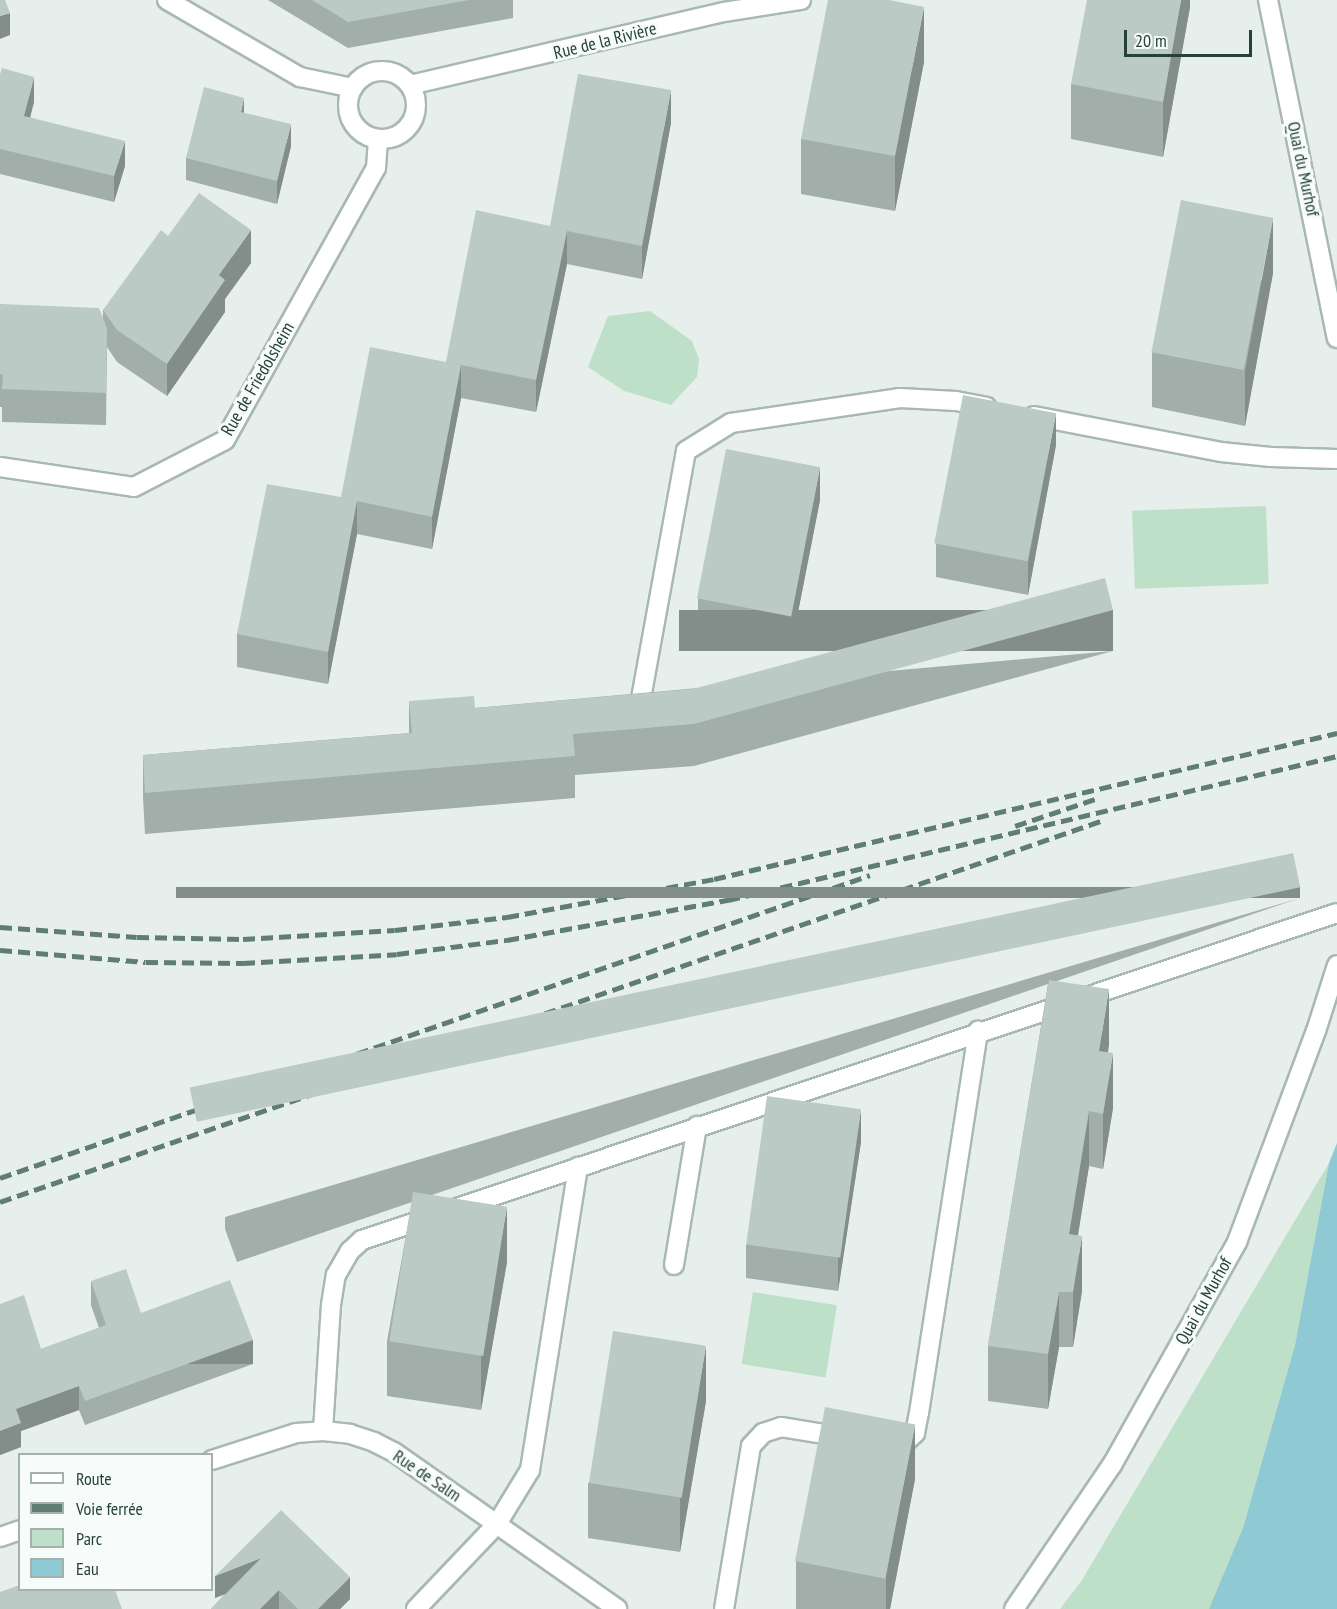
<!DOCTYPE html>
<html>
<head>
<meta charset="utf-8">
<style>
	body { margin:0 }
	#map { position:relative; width:1337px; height:1609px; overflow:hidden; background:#e6efeb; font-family:"PT Sans Narrow",sans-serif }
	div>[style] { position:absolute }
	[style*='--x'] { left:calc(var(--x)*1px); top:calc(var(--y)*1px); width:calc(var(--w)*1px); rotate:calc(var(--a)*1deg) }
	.green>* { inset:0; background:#bfe0c8; transform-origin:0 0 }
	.water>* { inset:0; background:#8ec9d4 }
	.roads { filter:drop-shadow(2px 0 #a8b8b2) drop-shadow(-2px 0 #a8b8b2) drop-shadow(0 2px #a8b8b2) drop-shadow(0 -2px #a8b8b2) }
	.service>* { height:18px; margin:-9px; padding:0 9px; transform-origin:9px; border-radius:9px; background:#fff }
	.minor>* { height:18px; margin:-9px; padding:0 9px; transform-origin:9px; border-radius:9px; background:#fff }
	.minor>.ring { margin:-9px; padding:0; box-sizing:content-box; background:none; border:18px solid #fff; border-radius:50% }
	.rail>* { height:4.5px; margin-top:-2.25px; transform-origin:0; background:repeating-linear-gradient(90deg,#5f7d75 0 12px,transparent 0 18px) }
	.wall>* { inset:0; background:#a1aea9 }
	.shaded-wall>* { inset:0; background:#838d89; transform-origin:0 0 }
	.building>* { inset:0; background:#bbcac4; transform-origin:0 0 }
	span { translate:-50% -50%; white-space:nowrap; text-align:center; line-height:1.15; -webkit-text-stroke:6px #f7fbf9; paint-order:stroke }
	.street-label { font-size:18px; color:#24423a }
	.legend { position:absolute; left:18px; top:1453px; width:195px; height:138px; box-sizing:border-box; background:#f7fbf9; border:2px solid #a3b1ad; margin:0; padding:8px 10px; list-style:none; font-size:18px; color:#24423a }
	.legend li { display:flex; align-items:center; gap:12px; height:30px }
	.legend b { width:30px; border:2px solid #a3b1ad }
	.scale { position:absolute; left:1124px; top:30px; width:128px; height:27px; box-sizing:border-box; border:3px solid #24423a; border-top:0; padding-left:8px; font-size:18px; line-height:21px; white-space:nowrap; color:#24423a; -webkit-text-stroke:4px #f7fbf9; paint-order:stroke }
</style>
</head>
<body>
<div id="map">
	<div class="green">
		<i style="clip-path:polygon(650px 311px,692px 341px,699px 359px,697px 377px,671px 405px,624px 391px,588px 367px,608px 316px)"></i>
		<i style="left:1266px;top:506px;width:78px;height:134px;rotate:88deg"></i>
		<i style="clip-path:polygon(1329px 1163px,1295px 1345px,1243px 1528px,1215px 1601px,1209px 1609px,1060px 1609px,1082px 1580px)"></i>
		<i style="left:753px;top:1292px;width:85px;height:73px;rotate:9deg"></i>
	</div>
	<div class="water">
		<i style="clip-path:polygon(1337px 1143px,1337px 1609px,1209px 1609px,1243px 1528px,1295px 1345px,1329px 1163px)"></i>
	</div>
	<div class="roads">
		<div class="service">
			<i style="--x:1034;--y:416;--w:190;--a:10.9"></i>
			<i style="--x:1221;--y:452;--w:50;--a:5.7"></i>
			<i style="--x:1271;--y:457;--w:66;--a:1.7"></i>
			<i style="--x:638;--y:715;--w:268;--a:-79.7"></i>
			<i style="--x:686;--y:451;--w:53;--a:-31.9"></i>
			<i style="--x:731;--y:423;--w:171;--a:-8.4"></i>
			<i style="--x:900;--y:398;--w:56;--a:3.1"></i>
			<i style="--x:956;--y:401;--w:31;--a:11"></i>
			<i style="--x:674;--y:1265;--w:141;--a:-80.6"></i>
			<i style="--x:323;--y:1431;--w:126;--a:-86.4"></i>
			<i style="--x:331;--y:1305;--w:30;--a:-81"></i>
			<i style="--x:336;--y:1275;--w:28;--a:-60"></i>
			<i style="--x:350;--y:1251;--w:16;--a:-43"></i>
			<i style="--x:362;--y:1240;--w:1028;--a:-18.54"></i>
			<i style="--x:897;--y:1443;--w:7;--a:0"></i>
			<i style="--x:904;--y:1443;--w:15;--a:-42"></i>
			<i style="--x:915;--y:1433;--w:20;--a:-79"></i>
			<i style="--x:919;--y:1413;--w:387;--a:-81.2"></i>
			<i style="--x:497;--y:1524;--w:63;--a:-58.6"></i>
			<i style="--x:530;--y:1470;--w:307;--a:-81"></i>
			<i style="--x:724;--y:1609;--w:165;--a:-80.6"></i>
			<i style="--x:751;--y:1446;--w:18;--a:-47"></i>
			<i style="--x:763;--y:1433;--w:19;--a:-18"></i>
			<i style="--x:781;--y:1427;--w:63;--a:9.2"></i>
		</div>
		<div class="minor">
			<i style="--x:167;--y:0;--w:154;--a:30.1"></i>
			<i style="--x:300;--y:77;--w:54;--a:11.7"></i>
			<i style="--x:1268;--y:0;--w:345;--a:78.5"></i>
			<i class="ring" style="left:348px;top:71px;width:50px;height:50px"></i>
			<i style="--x:410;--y:85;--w:322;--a:-13.1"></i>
			<i style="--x:724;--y:12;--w:78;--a:-8.9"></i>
			<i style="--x:0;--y:467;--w:135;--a:8.5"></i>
			<i style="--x:134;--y:487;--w:102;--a:-27.3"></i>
			<i style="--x:225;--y:440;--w:311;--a:-61"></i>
			<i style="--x:376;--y:168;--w:29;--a:-86"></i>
			<i style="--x:212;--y:1460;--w:88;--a:-17.8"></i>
			<i style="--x:296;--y:1433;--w:27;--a:-4"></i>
			<i style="--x:323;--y:1431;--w:27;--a:6"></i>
			<i style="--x:350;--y:1434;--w:25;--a:18"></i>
			<i style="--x:374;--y:1442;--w:22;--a:27"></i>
			<i style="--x:394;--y:1452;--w:273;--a:35.1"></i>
			<i style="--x:0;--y:1537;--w:21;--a:-19"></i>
			<i style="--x:416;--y:1609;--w:117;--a:-46.4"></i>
			<i style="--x:1014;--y:1609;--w:174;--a:-55.8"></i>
			<i style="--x:1112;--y:1465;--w:256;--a:-60.7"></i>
			<i style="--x:1237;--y:1242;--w:225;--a:-69.5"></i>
			<i style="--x:1316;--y:1031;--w:69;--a:-72.3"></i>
		</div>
	</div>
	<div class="rail">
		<i style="--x:1015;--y:826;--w:88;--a:-18.6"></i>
		<i style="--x:0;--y:927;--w:137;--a:4.2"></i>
		<i style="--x:137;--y:937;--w:106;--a:1.1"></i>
		<i style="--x:243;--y:939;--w:152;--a:-3.4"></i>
		<i style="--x:395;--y:930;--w:113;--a:-6.6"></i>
		<i style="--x:507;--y:917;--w:210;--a:-10.4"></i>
		<i style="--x:714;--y:879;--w:640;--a:-13.19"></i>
		<i style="--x:0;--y:950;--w:146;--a:4.7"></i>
		<i style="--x:146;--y:962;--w:97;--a:0.6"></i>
		<i style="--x:243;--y:963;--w:154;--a:-3.3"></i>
		<i style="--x:397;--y:954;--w:111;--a:-7.3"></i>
		<i style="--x:507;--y:940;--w:225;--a:-10.3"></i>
		<i style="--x:728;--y:900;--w:626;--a:-13.3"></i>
		<i style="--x:0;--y:1178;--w:921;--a:-19.2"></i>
		<i style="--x:0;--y:1202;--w:1165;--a:-19.09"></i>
	</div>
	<div class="wall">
		<i style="clip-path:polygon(268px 0,513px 0,513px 18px,348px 48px)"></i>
		<i style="clip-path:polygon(1190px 0,1190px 7px,1163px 157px,1071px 139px,1071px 84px)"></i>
		<i style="clip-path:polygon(924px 62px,895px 211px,801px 194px,801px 139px)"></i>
		<i style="clip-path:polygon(0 74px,34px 102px,30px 117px,125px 166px,114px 202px,0 174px)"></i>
		<i style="clip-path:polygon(244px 113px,291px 146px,277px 204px,186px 180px,186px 158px)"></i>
		<i style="clip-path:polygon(671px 123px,642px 279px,567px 264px,536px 412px,461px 398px,432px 549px,357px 534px,328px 684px,237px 667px,237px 634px,550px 226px)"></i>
		<i style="clip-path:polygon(168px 236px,251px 263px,225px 299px,225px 312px,167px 396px,117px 362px,107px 347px,106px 425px,2px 422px,2px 407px,0 407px,0 304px,103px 320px,103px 310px)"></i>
		<i style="clip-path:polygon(1273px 273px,1245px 426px,1152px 407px,1152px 352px)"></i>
		<i style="clip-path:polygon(1056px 445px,1028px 595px,936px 577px,936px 544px)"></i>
		<i style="clip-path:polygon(820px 500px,791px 648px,698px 631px,698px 598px)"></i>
		<i style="clip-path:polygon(1113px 651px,694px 766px,575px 775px,575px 798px,145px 834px,143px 797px,143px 755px,409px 733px,409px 701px,475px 708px)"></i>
		<i style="clip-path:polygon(1300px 898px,1057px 981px,1109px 1044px,1108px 1052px,1113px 1108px,1103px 1169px,1089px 1166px,1078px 1236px,1082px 1291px,1073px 1347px,1059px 1347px,1048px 1409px,988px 1401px,988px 1346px,1048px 984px,432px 1195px,507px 1262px,481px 1410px,387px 1396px,387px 1341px,412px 1202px,237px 1262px,225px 1229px,225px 1217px)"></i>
		<i style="clip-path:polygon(861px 1142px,838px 1291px,746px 1278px,746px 1245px)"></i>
		<i style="clip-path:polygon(91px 1281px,141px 1313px,253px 1364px,85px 1425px,79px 1410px,21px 1431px,21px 1447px,0 1455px,0 1304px,41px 1349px,99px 1328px,91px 1305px)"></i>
		<i style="clip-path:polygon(706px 1401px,680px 1552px,588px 1538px,588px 1483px)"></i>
		<i style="clip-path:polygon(915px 1479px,890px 1609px,796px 1609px,796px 1561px)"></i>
		<i style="clip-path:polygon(215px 1576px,350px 1599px,340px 1609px,211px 1609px,225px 1594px,215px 1598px)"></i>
	</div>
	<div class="shaded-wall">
		<i style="clip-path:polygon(1181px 0,1190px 0,1190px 7px,1163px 157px,1163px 102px)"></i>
		<i style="clip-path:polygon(924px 7px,924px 62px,895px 211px,895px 156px)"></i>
		<i style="clip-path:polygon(10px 13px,10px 35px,0 39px,0 16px)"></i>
		<i style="clip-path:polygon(34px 77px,34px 102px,24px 141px,24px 116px)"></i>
		<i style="clip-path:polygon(671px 90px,671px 123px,642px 279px,642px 246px)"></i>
		<i style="clip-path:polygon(244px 98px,244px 120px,241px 112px)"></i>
		<i style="clip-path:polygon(291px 124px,291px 146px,277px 204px,277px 181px)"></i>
		<i style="clip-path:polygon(125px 141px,125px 166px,114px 202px,114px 176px)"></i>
		<i style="clip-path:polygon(1273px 218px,1273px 273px,1245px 426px,1245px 371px)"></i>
		<i style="clip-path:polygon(251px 230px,251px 263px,225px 299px,225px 312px,167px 396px,167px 364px,219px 275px)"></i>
		<i style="clip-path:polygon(567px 231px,567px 264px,536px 412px,536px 380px)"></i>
		<i style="clip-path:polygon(461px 365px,461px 398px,432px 549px,432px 517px)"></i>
		<i style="clip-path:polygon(1056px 413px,1056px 445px,1028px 595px,1028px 563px)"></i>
		<i style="clip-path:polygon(820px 467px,820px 500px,791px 648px,791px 615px)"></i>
		<i style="clip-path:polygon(357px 501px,357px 534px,328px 684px,328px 652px)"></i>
		<i style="left:1113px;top:610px;width:41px;height:434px;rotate:90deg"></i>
		<i style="left:1300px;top:887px;width:11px;height:1124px;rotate:90deg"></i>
		<i style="clip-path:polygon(1109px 989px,1109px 1044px,1099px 1106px,1099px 1051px)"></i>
		<i style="clip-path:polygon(1113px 1053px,1113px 1108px,1103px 1169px,1103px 1114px)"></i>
		<i style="clip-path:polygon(861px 1109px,861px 1142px,838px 1291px,838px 1258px)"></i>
		<i style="clip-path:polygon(1089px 1111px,1089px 1166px,1069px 1289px,1069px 1234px)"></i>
		<i style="clip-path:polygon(507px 1207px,507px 1262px,481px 1410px,481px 1355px)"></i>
		<i style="clip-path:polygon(1082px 1236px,1082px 1291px,1073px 1347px,1073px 1292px)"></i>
		<i style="clip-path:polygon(1059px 1292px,1059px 1347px,1048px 1409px,1048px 1354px)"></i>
		<i style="left:253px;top:1340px;width:24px;height:179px;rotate:90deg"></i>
		<i style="clip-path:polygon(706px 1346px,706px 1401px,680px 1552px,680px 1497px)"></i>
		<i style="clip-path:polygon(79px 1386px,79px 1410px,21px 1431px,21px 1447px,0 1455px,0 1431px,16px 1409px)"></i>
		<i style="clip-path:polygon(915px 1424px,915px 1479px,890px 1609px,886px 1609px,886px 1575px)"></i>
		<i style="clip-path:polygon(261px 1558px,261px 1580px,215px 1598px,215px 1576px)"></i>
		<i style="clip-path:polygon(350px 1577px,350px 1599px,340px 1609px,318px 1609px)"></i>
		<i style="clip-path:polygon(279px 1590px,279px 1609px,260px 1609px)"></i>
	</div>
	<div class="building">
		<i style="clip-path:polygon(0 0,5px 0,10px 13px,0 16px)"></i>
		<i style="clip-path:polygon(312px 0,469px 0,348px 22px)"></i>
		<i style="clip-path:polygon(828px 0,889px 0,924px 7px,895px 156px,801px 139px)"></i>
		<i style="clip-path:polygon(1087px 0,1181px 0,1163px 102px,1071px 84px)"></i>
		<i style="clip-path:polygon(2px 68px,34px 77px,24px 116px,125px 141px,114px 176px,0 149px,0 74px)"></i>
		<i style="clip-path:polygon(578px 74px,671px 90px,642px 246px,567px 231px,536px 380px,446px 362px,476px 210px,550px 226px)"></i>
		<i style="clip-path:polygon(204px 87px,244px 98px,241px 112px,291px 124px,277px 181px,186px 158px)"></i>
		<i style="clip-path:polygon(199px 193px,251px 230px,219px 275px,225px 280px,167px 364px,117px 330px,103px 310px,161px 230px,168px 236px)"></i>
		<i style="left:1181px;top:200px;width:94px;height:155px;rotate:11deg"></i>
		<i style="clip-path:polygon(0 304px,99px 308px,107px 328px,106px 393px,2px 389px,3px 375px,0 374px)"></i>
		<i style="clip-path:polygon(370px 347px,461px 365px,432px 517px,357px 501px,328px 652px,237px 634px,267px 484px,341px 497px)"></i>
		<i style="left:963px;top:395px;width:95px;height:151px;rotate:11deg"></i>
		<i style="left:726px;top:449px;width:96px;height:152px;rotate:11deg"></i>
		<i style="clip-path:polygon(1105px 578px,1113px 610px,694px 724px,573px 734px,575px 756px,145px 793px,143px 755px,412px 733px,409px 701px,474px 696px,475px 708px,693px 689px)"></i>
		<i style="left:1293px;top:853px;width:35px;height:1128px;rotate:78deg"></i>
		<i style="clip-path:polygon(1049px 980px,1109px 989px,1099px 1051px,1113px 1053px,1103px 1114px,1089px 1111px,1069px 1234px,1082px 1236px,1073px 1292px,1059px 1292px,1048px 1354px,988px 1346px)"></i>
		<i style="left:767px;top:1096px;width:95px;height:150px;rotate:8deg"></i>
		<i style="left:413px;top:1192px;width:95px;height:151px;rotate:9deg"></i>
		<i style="clip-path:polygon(126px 1269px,141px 1313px,230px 1280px,253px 1340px,85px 1401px,79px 1386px,16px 1409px,21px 1423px,0 1431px,0 1304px,24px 1295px,41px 1349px,106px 1325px,91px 1281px)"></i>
		<i style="left:613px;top:1331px;width:94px;height:154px;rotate:9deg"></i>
		<i style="left:825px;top:1407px;width:92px;height:157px;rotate:11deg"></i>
		<i style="clip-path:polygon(281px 1510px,350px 1577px,318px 1609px,298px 1609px,279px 1590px,260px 1609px,211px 1609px,261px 1558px,215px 1576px)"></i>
		<i style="clip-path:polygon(20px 1585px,20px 1590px,115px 1590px,122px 1609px,0 1609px,0 1592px)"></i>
	</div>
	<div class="street-label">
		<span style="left:605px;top:41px;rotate:-14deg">Rue de la Rivière</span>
		<span style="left:1303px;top:169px;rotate:78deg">Quai du Murhof</span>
		<span style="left:258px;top:379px;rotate:-60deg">Rue de Friedolsheim</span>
		<span style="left:1204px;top:1301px;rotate:-61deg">Quai du Murhof</span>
		<span style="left:427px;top:1476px;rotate:34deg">Rue de Salm</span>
	</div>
	<ul class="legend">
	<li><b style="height:8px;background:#fff"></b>Route</li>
	<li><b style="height:8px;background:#5f7d75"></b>Voie ferrée</li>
	<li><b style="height:16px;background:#bfe0c8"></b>Parc</li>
	<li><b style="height:16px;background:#8ec9d4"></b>Eau</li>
	</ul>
	<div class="scale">20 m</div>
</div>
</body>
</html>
